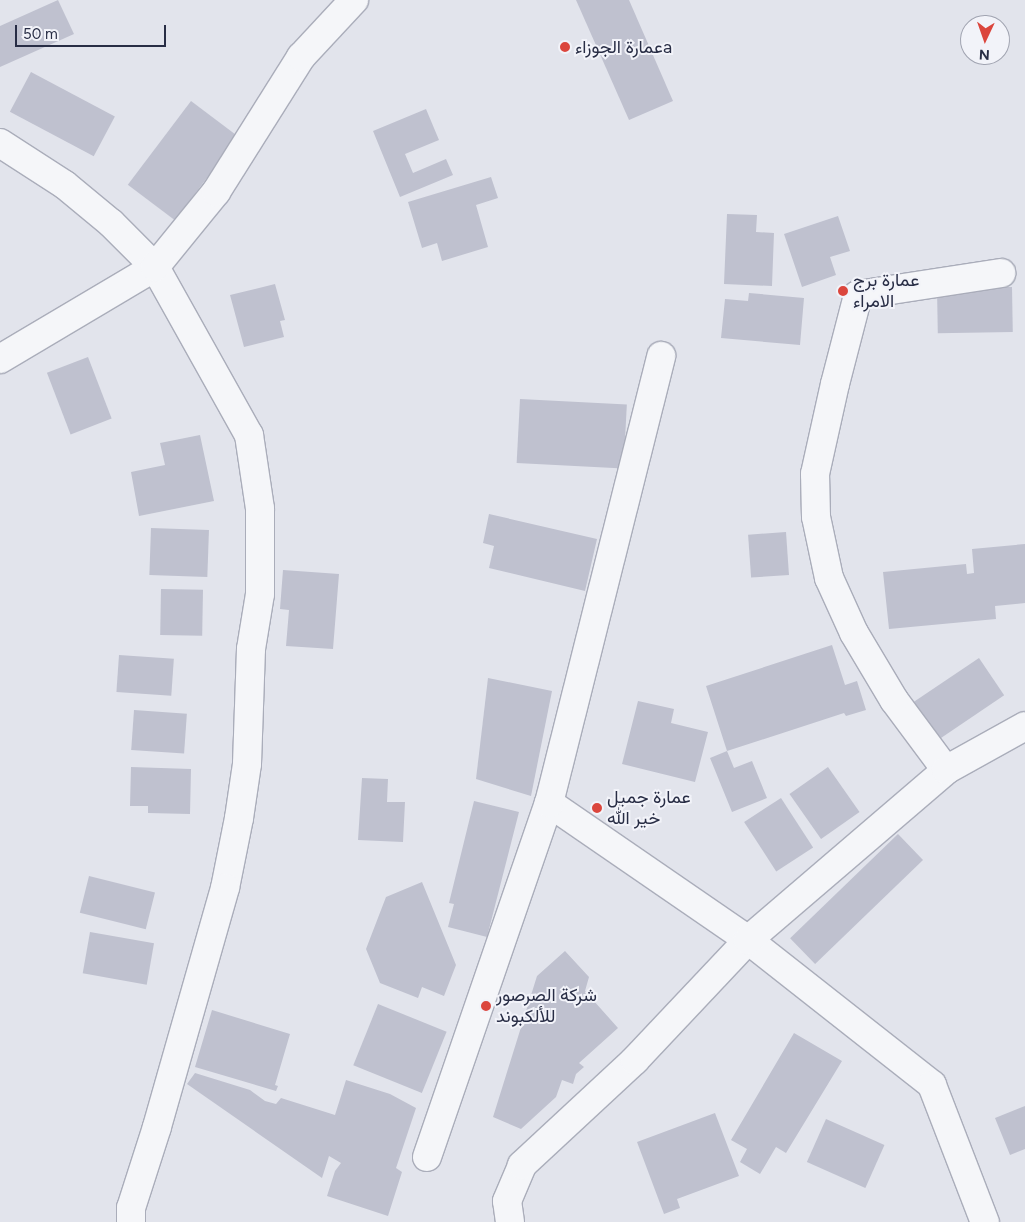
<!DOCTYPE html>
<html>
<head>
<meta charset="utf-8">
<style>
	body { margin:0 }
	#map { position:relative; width:1025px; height:1222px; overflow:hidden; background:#e2e4ec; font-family:Figtree,Vazirmatn,sans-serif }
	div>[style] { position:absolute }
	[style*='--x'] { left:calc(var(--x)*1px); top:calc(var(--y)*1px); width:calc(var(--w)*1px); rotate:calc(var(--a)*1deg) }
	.building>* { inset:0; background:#bfc1cf; transform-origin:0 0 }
	.roads { filter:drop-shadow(1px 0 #aaadba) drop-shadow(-1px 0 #aaadba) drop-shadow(0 1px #aaadba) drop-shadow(0 -1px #aaadba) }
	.minor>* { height:28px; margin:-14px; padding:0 14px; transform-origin:14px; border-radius:14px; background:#f5f6f9 }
	.dots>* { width:14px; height:14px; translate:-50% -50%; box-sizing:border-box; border:2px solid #f2f3f9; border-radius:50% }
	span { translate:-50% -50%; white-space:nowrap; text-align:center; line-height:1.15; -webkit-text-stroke:4px #f2f3f9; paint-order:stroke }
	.poi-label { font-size:18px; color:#282d45 }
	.left { translate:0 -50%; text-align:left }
	.north { position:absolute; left:960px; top:15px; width:50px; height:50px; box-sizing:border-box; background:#f2f3f9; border:1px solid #a1a4b1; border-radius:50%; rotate:183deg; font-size:14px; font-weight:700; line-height:20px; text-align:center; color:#282d45 }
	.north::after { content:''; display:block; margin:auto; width:18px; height:22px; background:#db463d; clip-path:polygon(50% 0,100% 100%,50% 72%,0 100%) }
	.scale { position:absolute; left:15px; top:25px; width:151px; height:22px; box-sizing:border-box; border:2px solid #282d45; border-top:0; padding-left:6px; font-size:15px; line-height:18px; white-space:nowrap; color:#282d45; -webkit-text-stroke:4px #f2f3f9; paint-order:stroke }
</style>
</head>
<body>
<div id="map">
	<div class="building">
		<i style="clip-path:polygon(58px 0,74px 34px,0 67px,0 26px)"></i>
		<i style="clip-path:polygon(576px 0,629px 0,673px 101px,629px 120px)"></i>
		<i style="left:31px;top:72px;width:95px;height:45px;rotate:28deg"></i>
		<i style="left:191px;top:101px;width:59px;height:105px;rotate:37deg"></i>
		<i style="clip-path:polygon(426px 109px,439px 140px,405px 154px,413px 173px,446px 159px,453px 175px,400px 197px,373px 131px)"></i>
		<i style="clip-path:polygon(491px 177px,498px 198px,476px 205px,488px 247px,442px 261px,437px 243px,422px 248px,408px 202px)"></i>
		<i style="clip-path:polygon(727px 214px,757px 215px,756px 232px,774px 233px,772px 286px,724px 284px)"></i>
		<i style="clip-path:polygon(838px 216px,850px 251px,830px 257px,836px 275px,802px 287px,784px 234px)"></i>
		<i style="clip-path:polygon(275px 284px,285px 320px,280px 321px,284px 337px,244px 347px,230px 295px)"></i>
		<i style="left:1012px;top:287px;width:45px;height:75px;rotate:89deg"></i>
		<i style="clip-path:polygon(749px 293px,804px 298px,800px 345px,721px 338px,725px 299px,748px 301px)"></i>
		<i style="left:88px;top:357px;width:66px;height:44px;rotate:69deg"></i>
		<i style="left:520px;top:399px;width:107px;height:64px;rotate:3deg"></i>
		<i style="clip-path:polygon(200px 435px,214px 501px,139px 516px,131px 472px,165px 465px,160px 443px)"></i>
		<i style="clip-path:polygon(489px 514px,597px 539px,585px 591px,489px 568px,494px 546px,483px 543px)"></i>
		<i style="left:151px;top:528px;width:58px;height:47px;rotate:2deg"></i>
		<i style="left:786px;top:532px;width:43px;height:38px;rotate:86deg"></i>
		<i style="clip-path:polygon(1025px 544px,1025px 603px,995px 606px,996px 619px,889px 629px,883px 572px,966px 564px,967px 574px,974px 573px,972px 549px)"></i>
		<i style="clip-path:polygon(283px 570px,339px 574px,333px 649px,286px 646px,289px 610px,280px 609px)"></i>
		<i style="left:161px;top:589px;width:42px;height:46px;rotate:1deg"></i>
		<i style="clip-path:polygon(832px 645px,845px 685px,857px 681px,866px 710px,846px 716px,844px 713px,727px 751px,706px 686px)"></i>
		<i style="left:119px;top:655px;width:55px;height:37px;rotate:4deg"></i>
		<i style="left:979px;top:658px;width:45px;height:82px;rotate:56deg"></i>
		<i style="clip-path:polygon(488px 678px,552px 691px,531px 796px,476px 779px)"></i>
		<i style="clip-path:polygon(638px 701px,674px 709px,671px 723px,708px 732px,695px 782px,622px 764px)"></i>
		<i style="left:134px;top:710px;width:53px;height:40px;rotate:4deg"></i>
		<i style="clip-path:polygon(727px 751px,734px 768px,752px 761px,767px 798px,732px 812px,710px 758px)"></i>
		<i style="clip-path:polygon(131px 767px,191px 769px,190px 814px,148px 813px,148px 806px,130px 806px)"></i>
		<i style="left:828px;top:767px;width:55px;height:47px;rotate:55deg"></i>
		<i style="clip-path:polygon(362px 778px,388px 779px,387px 802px,405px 802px,403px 842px,358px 840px)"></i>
		<i style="left:781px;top:798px;width:59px;height:44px;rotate:57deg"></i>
		<i style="clip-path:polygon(474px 801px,519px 812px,487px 937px,448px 927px,454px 904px,449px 903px)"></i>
		<i style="left:898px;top:834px;width:36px;height:150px;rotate:46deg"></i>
		<i style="left:89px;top:876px;width:68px;height:38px;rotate:14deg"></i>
		<i style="clip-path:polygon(422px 882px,456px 965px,444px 996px,422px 987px,418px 998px,380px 983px,366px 949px,386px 897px)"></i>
		<i style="left:90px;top:932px;width:65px;height:42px;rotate:10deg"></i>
		<i style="clip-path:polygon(565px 951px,589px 977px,585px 991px,618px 1028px,579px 1063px,584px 1067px,576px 1074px,573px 1084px,562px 1080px,556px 1097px,521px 1129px,493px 1117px,537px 976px)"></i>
		<i style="left:378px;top:1004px;width:74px;height:66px;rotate:22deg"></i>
		<i style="clip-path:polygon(212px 1010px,290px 1034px,275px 1085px,278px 1086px,276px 1091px,195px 1067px)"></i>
		<i style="clip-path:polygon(794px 1033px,842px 1061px,786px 1153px,776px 1147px,760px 1174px,740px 1162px,747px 1149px,731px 1140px)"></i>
		<i style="clip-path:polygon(195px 1073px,250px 1090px,265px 1101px,276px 1104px,281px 1098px,335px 1115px,346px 1080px,390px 1094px,416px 1108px,396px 1168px,402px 1172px,388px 1216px,327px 1196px,335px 1171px,341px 1163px,329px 1156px,322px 1178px,187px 1084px)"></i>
		<i style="clip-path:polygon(1025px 1106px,1025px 1149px,1010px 1155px,995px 1118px)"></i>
		<i style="clip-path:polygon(715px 1113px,739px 1176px,677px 1199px,680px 1208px,664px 1214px,637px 1142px)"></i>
		<i style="left:826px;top:1119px;width:64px;height:47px;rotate:24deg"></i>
	</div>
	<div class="roads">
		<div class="minor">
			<i style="--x:0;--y:143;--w:77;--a:32.9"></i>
			<i style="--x:65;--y:185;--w:60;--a:39.6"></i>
			<i style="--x:111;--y:223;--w:62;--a:45"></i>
			<i style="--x:155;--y:267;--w:193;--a:60.8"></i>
			<i style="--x:249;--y:435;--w:75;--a:81.5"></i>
			<i style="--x:260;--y:509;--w:85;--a:90"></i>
			<i style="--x:260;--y:594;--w:56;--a:99.3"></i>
			<i style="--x:251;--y:649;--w:115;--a:92"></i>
			<i style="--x:247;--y:764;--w:55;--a:98.4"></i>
			<i style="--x:239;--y:818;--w:71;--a:101.3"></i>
			<i style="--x:225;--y:888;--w:248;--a:105.9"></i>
			<i style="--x:157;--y:1127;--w:85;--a:107.8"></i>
			<i style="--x:131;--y:1208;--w:14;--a:90"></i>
			<i style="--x:0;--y:359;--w:180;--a:-30.7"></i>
			<i style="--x:155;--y:267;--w:97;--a:-50.9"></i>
			<i style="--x:216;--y:192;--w:160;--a:-57.8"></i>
			<i style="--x:301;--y:57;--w:78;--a:-47.1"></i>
			<i style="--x:946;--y:770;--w:87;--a:-126.6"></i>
			<i style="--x:894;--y:700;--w:78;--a:-120.8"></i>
			<i style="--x:854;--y:633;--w:60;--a:-114.4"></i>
			<i style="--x:829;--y:578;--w:62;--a:-102"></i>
			<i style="--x:816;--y:517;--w:43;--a:-91.3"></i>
			<i style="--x:815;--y:474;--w:92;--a:-77.5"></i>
			<i style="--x:835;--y:384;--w:92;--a:-75.5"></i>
			<i style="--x:858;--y:295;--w:145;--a:-8.7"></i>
			<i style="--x:549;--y:803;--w:242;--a:34.5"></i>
			<i style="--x:748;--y:940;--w:234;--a:38.2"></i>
			<i style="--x:932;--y:1085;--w:147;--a:68.9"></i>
			<i style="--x:427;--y:1157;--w:374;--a:-71"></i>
			<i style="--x:549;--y:803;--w:461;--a:-75.9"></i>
			<i style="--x:510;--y:1222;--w:21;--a:-98"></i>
			<i style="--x:507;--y:1201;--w:39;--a:-67"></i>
			<i style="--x:522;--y:1165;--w:154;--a:-42.9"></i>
			<i style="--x:635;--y:1060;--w:165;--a:-46.7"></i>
			<i style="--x:748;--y:940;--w:261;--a:-40.6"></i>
			<i style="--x:946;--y:770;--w:90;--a:-29.1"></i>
		</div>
	</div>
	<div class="dots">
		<i style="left:565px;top:47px;background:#db463d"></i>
		<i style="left:843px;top:291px;background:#db463d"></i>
		<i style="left:597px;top:808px;background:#db463d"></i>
		<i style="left:486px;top:1006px;background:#db463d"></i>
	</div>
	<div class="poi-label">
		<span class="left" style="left:575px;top:47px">عمارة الجوزاءa</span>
		<span class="left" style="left:853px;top:291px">عمارة برج<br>الامراء</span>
		<span class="left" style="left:607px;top:808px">عمارة جميل<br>خير الله</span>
		<span class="left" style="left:496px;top:1006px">شركة الصرصور<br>للألكبوند</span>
	</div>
	<div class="north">N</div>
	<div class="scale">50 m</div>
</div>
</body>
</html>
